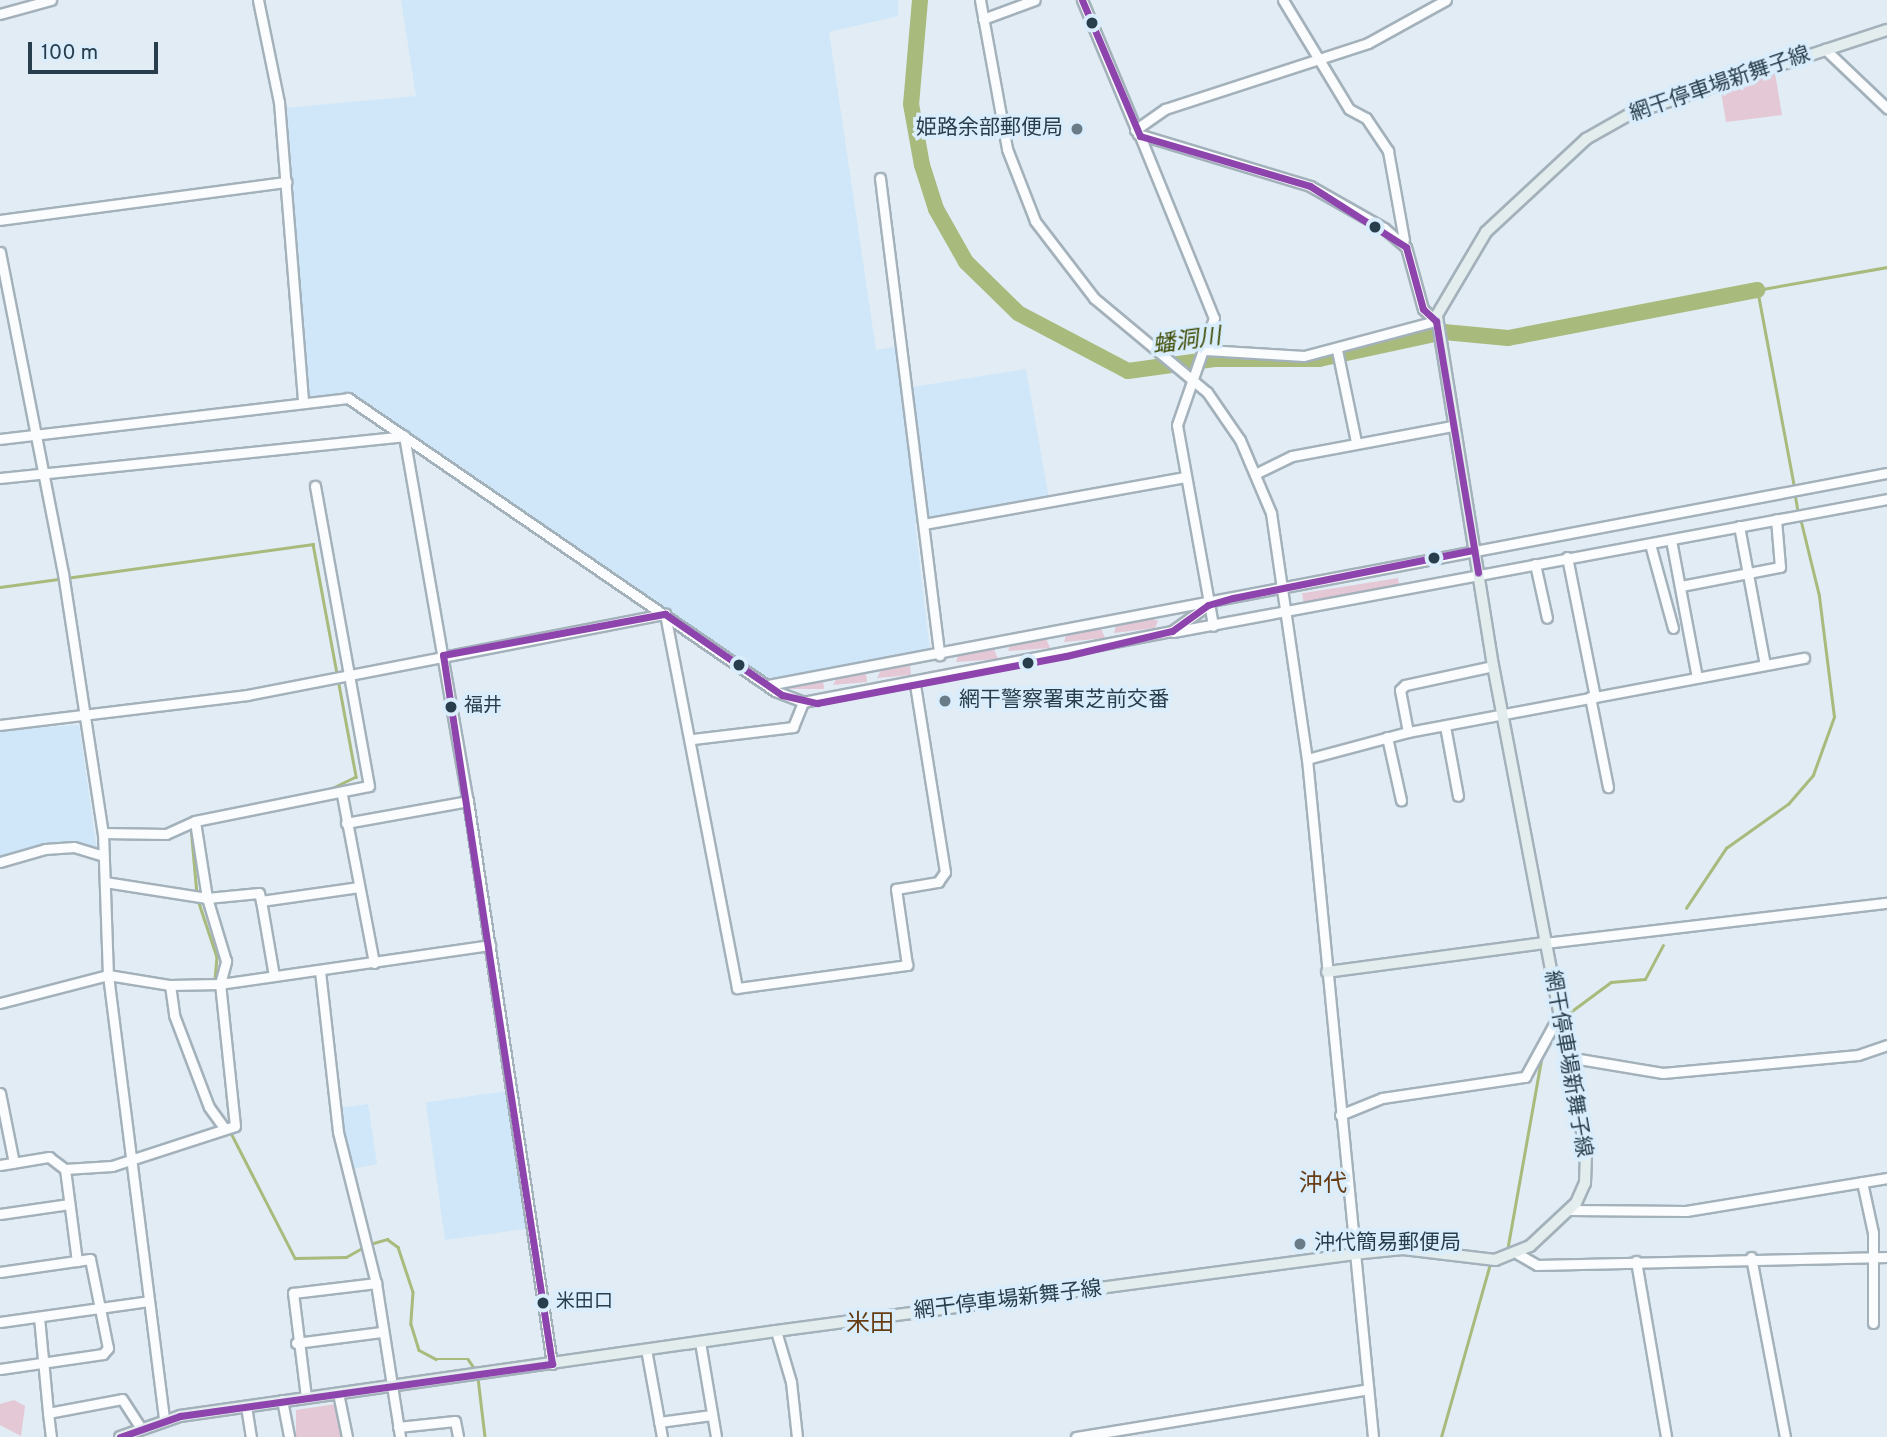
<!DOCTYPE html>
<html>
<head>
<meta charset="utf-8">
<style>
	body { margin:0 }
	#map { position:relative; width:1887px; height:1437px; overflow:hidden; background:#e1ecf4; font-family:Overpass,"Noto Sans JP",sans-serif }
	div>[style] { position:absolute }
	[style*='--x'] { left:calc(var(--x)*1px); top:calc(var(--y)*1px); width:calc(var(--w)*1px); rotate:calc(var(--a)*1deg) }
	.built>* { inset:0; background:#cfe7f9; transform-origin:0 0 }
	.green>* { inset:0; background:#e4c8d5; transform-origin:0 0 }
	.stream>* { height:2.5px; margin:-1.25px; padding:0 1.25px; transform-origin:1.25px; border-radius:1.25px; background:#a8ba7c }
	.river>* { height:16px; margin:-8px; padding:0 8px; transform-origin:8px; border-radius:8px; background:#a8ba7c }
	.roads { filter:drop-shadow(2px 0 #a3b1bb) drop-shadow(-2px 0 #a3b1bb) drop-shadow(0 2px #a3b1bb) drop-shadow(0 -2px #a3b1bb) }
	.minor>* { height:9px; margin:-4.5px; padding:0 4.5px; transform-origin:4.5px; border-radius:4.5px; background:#fafcfd }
	.major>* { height:10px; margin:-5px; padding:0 5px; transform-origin:5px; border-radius:5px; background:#e3eded }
	.bus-1>* { height:7px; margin:-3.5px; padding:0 3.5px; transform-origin:3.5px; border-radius:3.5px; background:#8e44ad }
	.dots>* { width:19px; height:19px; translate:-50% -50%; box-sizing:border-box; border:4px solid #d9edfc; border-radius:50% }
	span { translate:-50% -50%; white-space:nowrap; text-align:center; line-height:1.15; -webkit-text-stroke:7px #d9edfc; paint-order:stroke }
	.bus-label { font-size:19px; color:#293e4c }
	.left { translate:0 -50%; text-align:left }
	.street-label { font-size:21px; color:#293e4c }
	.poi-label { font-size:21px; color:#293e4c }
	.right { translate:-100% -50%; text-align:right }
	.water-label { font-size:23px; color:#3c4900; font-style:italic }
	.quarter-label { font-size:24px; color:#673d14 }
	.scale { position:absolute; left:28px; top:42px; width:130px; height:32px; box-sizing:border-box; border:4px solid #293e4c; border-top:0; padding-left:9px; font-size:21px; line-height:24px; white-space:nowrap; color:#293e4c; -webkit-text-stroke:5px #d9edfc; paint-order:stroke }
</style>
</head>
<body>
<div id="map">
	<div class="built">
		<i style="clip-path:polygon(401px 0,898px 0,898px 16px,829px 32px,876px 350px,895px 347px,900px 389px,1026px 369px,1049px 499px,915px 524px,930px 651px,770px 679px,351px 393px,305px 398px,281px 115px,284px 108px,416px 96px)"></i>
		<i style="clip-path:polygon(79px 725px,97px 851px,66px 842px,0 856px,0 729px)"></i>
		<i style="left:507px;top:1091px;width:139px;height:82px;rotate:82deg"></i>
		<i style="clip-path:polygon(368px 1104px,377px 1164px,352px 1169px,339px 1108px)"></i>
	</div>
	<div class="green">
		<i style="clip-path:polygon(1775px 73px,1782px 115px,1726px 122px,1721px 92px)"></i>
		<i style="left:1398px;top:578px;width:12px;height:97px;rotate:81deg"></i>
		<i style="clip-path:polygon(1151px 618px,1158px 621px,1155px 628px,1114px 633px,1116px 625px)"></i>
		<i style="clip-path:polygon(1101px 628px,1105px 638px,1064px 642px,1066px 635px)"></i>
		<i style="clip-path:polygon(1046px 638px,1050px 648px,1008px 651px,1010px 645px)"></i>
		<i style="clip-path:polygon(994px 649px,998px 659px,956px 662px,958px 656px)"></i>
		<i style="clip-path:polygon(910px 665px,911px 675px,877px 678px,881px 670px)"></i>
		<i style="clip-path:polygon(866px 673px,867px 682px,833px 685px,837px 677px)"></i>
		<i style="clip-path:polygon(823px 680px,824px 689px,790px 689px,793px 684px)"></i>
		<i style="clip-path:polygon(14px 1400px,25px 1406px,21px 1436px,0 1425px,0 1404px)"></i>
		<i style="clip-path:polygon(336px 1404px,345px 1437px,296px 1437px,296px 1410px)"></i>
	</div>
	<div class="stream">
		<i style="--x:1794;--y:487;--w:200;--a:-100.6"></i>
		<i style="--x:1757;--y:290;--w:132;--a:-10"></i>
		<i style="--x:1795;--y:494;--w:17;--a:80"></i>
		<i style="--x:0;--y:587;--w:316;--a:-7.8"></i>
		<i style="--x:313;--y:544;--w:237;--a:79.5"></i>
		<i style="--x:356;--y:777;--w:32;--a:154"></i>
		<i style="--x:190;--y:820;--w:12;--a:-24"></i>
		<i style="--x:191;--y:827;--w:67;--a:84.9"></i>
		<i style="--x:198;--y:900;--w:60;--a:71.6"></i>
		<i style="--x:217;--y:957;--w:24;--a:95"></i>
		<i style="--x:1686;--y:908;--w:72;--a:-56.3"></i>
		<i style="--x:1726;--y:848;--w:76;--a:-35.4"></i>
		<i style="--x:1788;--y:804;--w:38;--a:-49"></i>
		<i style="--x:1813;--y:775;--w:62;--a:-70.1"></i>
		<i style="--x:1834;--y:717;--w:122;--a:-97.1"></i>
		<i style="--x:1819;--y:596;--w:80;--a:-103.7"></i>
		<i style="--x:216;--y:988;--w:14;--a:82"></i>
		<i style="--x:1565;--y:1016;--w:57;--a:-36.5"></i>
		<i style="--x:1611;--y:982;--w:34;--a:-5"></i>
		<i style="--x:1645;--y:979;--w:38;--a:-62"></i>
		<i style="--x:227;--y:1096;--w:28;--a:84"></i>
		<i style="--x:230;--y:1131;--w:143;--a:62.9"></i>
		<i style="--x:295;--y:1258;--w:51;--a:-1.1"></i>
		<i style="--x:346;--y:1257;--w:21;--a:-29"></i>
		<i style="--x:370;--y:1244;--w:18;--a:-16"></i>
		<i style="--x:387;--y:1239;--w:14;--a:36"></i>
		<i style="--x:398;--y:1247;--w:47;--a:71.6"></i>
		<i style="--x:413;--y:1292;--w:32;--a:94"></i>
		<i style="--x:411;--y:1324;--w:27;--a:73"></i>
		<i style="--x:419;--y:1350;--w:19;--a:28"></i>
		<i style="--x:436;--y:1359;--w:32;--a:0"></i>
		<i style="--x:468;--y:1359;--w:14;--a:56"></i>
		<i style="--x:1507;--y:1251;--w:199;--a:-79.9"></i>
		<i style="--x:478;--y:1378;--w:59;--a:83.2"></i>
		<i style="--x:1441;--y:1437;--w:180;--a:-74.2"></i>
	</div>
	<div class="river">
		<i style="--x:920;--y:0;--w:104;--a:94.9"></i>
		<i style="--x:911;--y:104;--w:62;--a:79.8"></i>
		<i style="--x:922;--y:165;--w:46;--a:72.3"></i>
		<i style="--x:936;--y:209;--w:61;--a:60.5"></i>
		<i style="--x:966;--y:262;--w:73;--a:44.4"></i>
		<i style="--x:1018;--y:313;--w:124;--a:27.8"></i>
		<i style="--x:1128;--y:371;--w:87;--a:-7.9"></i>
		<i style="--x:1214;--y:359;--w:105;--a:0"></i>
		<i style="--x:1319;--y:359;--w:128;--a:-12.2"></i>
		<i style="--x:1444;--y:332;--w:64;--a:5.4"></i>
		<i style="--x:1508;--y:338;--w:254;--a:-10.9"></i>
	</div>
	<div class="roads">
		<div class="minor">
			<i style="--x:258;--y:0;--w:104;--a:78.4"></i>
			<i style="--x:279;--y:102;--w:301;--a:85.4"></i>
			<i style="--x:980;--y:0;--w:151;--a:79.7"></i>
			<i style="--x:1007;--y:149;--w:77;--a:68.7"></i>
			<i style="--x:1035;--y:221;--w:97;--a:52.5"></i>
			<i style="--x:1094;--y:298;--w:147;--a:39.8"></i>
			<i style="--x:1207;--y:392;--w:58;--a:55.5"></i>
			<i style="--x:1240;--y:440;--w:79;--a:67"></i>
			<i style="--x:1271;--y:513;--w:249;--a:81.7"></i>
			<i style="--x:1307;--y:759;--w:681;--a:84.44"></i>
			<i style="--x:1082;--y:0;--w:145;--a:67.3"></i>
			<i style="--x:1138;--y:134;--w:180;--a:16.8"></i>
			<i style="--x:1310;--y:186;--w:85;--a:29.6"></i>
			<i style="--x:1384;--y:228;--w:29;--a:41"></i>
			<i style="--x:1406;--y:247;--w:64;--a:74.7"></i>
			<i style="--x:1423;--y:309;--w:18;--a:43"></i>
			<i style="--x:1283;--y:0;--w:127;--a:58.8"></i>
			<i style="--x:1349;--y:109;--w:19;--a:28"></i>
			<i style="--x:1366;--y:118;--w:40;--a:56"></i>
			<i style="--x:1388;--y:151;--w:90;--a:79.8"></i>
			<i style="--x:0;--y:14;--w:53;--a:-15.4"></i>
			<i style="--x:983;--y:19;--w:55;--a:-20.1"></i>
			<i style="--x:1825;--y:49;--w:86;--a:43.6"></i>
			<i style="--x:1135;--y:130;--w:37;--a:-35"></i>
			<i style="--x:1165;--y:109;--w:213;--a:-18"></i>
			<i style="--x:1368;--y:43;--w:89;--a:-28.9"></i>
			<i style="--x:1140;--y:136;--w:196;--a:67.9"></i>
			<i style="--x:1214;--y:318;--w:113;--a:109.1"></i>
			<i style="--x:1177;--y:425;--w:204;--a:79.8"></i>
			<i style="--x:880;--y:178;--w:481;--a:82.9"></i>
			<i style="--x:0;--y:220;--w:289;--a:-7.6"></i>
			<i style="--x:0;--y:252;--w:327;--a:78.9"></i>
			<i style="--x:63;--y:573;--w:263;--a:81.3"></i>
			<i style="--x:103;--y:833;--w:142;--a:88"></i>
			<i style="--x:108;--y:975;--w:448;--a:82.8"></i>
			<i style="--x:1206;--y:350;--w:98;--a:3.5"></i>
			<i style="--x:1304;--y:356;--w:137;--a:-14.9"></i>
			<i style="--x:1337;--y:350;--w:94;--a:78.3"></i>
			<i style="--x:404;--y:436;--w:371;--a:80.1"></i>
			<i style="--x:468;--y:801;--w:569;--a:81.51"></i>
			<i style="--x:0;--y:439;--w:350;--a:-6.7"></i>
			<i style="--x:348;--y:398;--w:518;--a:34.46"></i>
			<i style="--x:775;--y:691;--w:30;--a:21"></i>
			<i style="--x:803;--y:702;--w:376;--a:-10.9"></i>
			<i style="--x:1172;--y:631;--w:44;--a:-35.8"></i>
			<i style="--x:1257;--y:473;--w:39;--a:-26"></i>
			<i style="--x:1292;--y:456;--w:163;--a:-10.6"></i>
			<i style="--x:0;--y:478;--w:406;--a:-5.9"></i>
			<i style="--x:924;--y:524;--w:265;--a:-10.2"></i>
			<i style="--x:1739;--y:526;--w:141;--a:79.4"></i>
			<i style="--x:1671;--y:540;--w:139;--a:79.3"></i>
			<i style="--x:1650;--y:544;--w:87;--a:74.7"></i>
			<i style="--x:1567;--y:557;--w:143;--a:78.7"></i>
			<i style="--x:1535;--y:564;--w:55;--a:77.5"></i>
			<i style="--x:1681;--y:586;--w:101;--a:-10.9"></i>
			<i style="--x:1780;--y:567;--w:48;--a:-94.8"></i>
			<i style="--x:665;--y:614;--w:381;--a:79.1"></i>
			<i style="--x:737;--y:988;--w:172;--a:-7.7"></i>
			<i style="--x:907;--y:965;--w:77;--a:-98.2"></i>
			<i style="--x:896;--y:889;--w:43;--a:-9.5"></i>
			<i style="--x:938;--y:882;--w:12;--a:-55"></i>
			<i style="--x:945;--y:872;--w:189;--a:-99.1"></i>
			<i style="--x:1173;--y:632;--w:726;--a:-10.55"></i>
			<i style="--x:768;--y:685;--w:1139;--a:-10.73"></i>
			<i style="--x:1590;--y:697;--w:92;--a:78.7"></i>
			<i style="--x:0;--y:725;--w:249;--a:-6.9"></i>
			<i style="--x:247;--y:695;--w:426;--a:-11"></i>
			<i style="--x:1445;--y:726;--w:71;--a:79.5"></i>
			<i style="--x:1408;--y:732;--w:43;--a:-100.8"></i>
			<i style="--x:1400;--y:690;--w:7;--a:-45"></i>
			<i style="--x:1405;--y:685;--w:90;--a:-12.2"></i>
			<i style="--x:1387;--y:737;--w:65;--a:77.5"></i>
			<i style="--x:693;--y:739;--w:101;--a:-6.8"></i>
			<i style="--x:793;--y:727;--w:27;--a:-68"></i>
			<i style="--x:1307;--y:759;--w:105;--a:-15"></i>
			<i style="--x:1408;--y:732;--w:403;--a:-10.6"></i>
			<i style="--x:342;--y:795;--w:171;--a:79.2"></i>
			<i style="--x:346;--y:823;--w:124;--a:-10.2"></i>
			<i style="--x:103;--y:833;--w:63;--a:0.9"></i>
			<i style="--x:166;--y:834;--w:32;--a:-24"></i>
			<i style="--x:195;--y:821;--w:177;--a:-11.4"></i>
			<i style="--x:369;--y:786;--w:305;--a:-100.2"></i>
			<i style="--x:0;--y:862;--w:47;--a:-16.1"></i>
			<i style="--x:45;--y:849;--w:29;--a:-4"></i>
			<i style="--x:74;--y:847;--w:31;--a:17"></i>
			<i style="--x:105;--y:882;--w:103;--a:8.9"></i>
			<i style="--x:207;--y:898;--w:78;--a:-98.9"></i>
			<i style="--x:1545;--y:943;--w:344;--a:-6.7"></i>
			<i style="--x:320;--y:971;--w:162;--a:83.6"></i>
			<i style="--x:338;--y:1132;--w:156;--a:75.9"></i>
			<i style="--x:274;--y:976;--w:76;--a:-99.8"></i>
			<i style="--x:261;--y:901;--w:99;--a:-8.1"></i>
			<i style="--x:170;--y:985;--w:30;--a:82"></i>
			<i style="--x:174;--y:1015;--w:98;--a:69.2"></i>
			<i style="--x:209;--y:1107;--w:26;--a:54"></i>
			<i style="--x:0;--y:1003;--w:112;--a:-14.5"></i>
			<i style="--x:108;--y:975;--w:63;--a:9.2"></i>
			<i style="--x:170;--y:985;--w:50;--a:-1.1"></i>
			<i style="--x:220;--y:984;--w:273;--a:-8.2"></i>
			<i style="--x:1567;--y:1057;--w:97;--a:9.5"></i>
			<i style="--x:1663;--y:1073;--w:196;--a:-5.3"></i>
			<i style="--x:1858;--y:1055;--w:31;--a:-19"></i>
			<i style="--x:0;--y:1093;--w:71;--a:78.7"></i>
			<i style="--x:1340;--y:1115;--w:45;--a:-22"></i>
			<i style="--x:1382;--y:1098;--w:145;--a:-8.4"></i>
			<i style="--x:1525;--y:1077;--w:71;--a:-61.3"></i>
			<i style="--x:0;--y:1165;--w:50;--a:-9.3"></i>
			<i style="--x:49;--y:1157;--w:20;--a:37"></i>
			<i style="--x:65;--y:1169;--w:47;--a:-3.7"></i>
			<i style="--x:112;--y:1166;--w:129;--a:-18"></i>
			<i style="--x:235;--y:1126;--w:143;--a:-96"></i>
			<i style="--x:220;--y:984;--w:24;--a:-75"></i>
			<i style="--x:226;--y:961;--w:66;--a:-106.8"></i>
			<i style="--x:207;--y:898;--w:52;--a:-5.5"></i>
			<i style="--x:259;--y:893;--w:8;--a:76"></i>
			<i style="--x:65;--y:1169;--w:93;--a:82.6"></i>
			<i style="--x:1862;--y:1182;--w:52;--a:77.8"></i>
			<i style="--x:1873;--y:1233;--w:90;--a:90"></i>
			<i style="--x:1570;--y:1210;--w:116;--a:0.5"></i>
			<i style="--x:1686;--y:1211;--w:204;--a:-9.3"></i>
			<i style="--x:0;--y:1214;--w:70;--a:-8.2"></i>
			<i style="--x:1518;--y:1254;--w:22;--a:30"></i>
			<i style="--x:1537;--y:1265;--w:350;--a:-1.3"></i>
			<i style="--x:1751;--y:1257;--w:183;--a:79.3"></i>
			<i style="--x:1636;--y:1261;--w:179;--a:80.3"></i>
			<i style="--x:0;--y:1272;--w:91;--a:-8.2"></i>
			<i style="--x:90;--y:1259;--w:91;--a:78.6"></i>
			<i style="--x:108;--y:1348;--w:8;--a:130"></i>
			<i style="--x:103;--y:1354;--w:104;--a:171.7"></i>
			<i style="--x:39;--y:1317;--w:96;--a:84.6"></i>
			<i style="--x:48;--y:1413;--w:75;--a:-10.7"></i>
			<i style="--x:122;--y:1399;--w:33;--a:57"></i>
			<i style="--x:0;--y:1322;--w:150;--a:-8"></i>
			<i style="--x:776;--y:1331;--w:53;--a:73.6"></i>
			<i style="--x:791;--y:1382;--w:55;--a:83.8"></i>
			<i style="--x:700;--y:1342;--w:96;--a:80.4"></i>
			<i style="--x:296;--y:1343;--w:86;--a:-7.4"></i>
			<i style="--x:646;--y:1349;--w:89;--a:79.7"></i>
			<i style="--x:338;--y:1393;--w:45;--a:78.4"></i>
			<i style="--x:306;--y:1397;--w:105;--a:-97.1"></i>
			<i style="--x:293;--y:1293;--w:84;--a:-6.9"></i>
			<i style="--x:376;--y:1283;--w:156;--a:81.1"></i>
			<i style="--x:282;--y:1400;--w:38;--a:79"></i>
			<i style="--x:246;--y:1406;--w:31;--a:81"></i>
			<i style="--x:48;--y:1413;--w:24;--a:83"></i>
			<i style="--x:659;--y:1422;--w:53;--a:-7.5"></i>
			<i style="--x:398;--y:1427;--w:57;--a:-6"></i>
			<i style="--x:455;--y:1421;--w:16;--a:79"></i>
			<i style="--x:1076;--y:1437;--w:296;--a:-9.3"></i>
		</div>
		<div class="major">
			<i style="--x:1327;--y:972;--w:220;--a:-7.6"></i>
			<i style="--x:120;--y:1437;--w:64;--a:-19.3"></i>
			<i style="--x:180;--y:1416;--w:602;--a:-8.12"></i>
			<i style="--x:776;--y:1331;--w:592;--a:-7.57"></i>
			<i style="--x:1363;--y:1253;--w:40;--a:-5.7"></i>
			<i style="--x:1403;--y:1249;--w:93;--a:6.8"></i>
			<i style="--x:1495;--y:1260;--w:38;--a:-22"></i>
			<i style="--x:1530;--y:1246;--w:63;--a:-43.1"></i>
			<i style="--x:1576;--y:1203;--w:22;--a:-66"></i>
			<i style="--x:1585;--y:1183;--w:30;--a:-88"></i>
			<i style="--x:1586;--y:1153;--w:496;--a:-100.8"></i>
			<i style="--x:1493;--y:666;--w:355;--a:-99.1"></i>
			<i style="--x:1437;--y:315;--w:96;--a:-59.4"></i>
			<i style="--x:1486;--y:232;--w:137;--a:-42.9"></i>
			<i style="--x:1586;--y:139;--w:51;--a:-29.6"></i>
			<i style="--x:1630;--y:114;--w:270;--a:-18.1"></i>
		</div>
	</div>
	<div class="bus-1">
		<i style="--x:1082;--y:0;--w:148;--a:66.9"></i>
		<i style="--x:1140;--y:136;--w:177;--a:16.4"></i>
		<i style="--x:1310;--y:186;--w:114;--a:32.4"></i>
		<i style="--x:1406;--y:247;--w:64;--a:74.7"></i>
		<i style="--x:1423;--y:309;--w:18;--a:43"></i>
		<i style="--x:1436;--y:321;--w:255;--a:80.5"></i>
		<i style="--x:120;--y:1437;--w:64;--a:-19.3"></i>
		<i style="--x:180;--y:1416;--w:376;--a:-8"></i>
		<i style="--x:552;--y:1364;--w:717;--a:-98.74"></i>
		<i style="--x:443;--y:655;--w:226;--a:-10.5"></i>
		<i style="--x:665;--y:614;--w:142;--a:34.7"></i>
		<i style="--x:782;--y:695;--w:36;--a:13"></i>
		<i style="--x:817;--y:703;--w:253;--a:-10.7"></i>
		<i style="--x:1066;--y:656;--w:109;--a:-13.3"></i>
		<i style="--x:1172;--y:631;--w:44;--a:-35.8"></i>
		<i style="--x:1208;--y:605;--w:26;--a:-16"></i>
		<i style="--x:1233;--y:598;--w:246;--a:-11.3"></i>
	</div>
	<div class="dots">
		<i style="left:1092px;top:23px;background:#293e4c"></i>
		<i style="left:1077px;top:129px;background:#697b87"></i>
		<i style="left:1375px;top:227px;background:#293e4c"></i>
		<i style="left:1434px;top:558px;background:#293e4c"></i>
		<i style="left:1028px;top:663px;background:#293e4c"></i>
		<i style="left:739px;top:665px;background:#293e4c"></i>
		<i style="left:945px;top:701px;background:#697b87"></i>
		<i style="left:451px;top:707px;background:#293e4c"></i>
		<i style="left:1300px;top:1244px;background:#697b87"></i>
		<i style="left:543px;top:1303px;background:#293e4c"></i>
	</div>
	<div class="bus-label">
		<span class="left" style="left:464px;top:707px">福井</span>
		<span class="left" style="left:556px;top:1303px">米田口</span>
	</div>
	<div class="street-label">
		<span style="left:1720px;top:85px;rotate:-19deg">網干停車場新舞子線</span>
		<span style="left:1567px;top:1064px;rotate:80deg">網干停車場新舞子線</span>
		<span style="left:1008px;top:1301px;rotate:-7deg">網干停車場新舞子線</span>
	</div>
	<div class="poi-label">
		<span class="right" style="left:1063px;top:129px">姫路余部郵便局</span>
		<span class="left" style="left:959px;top:701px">網干警察署東芝前交番</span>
		<span class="left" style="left:1314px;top:1244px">沖代簡易郵便局</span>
	</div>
	<div class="water-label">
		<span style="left:1187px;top:343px;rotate:-8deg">蟠洞川</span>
	</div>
	<div class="quarter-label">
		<span style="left:1323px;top:1186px">沖代</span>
		<span style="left:870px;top:1326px">米田</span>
	</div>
	<div class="scale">100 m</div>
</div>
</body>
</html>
